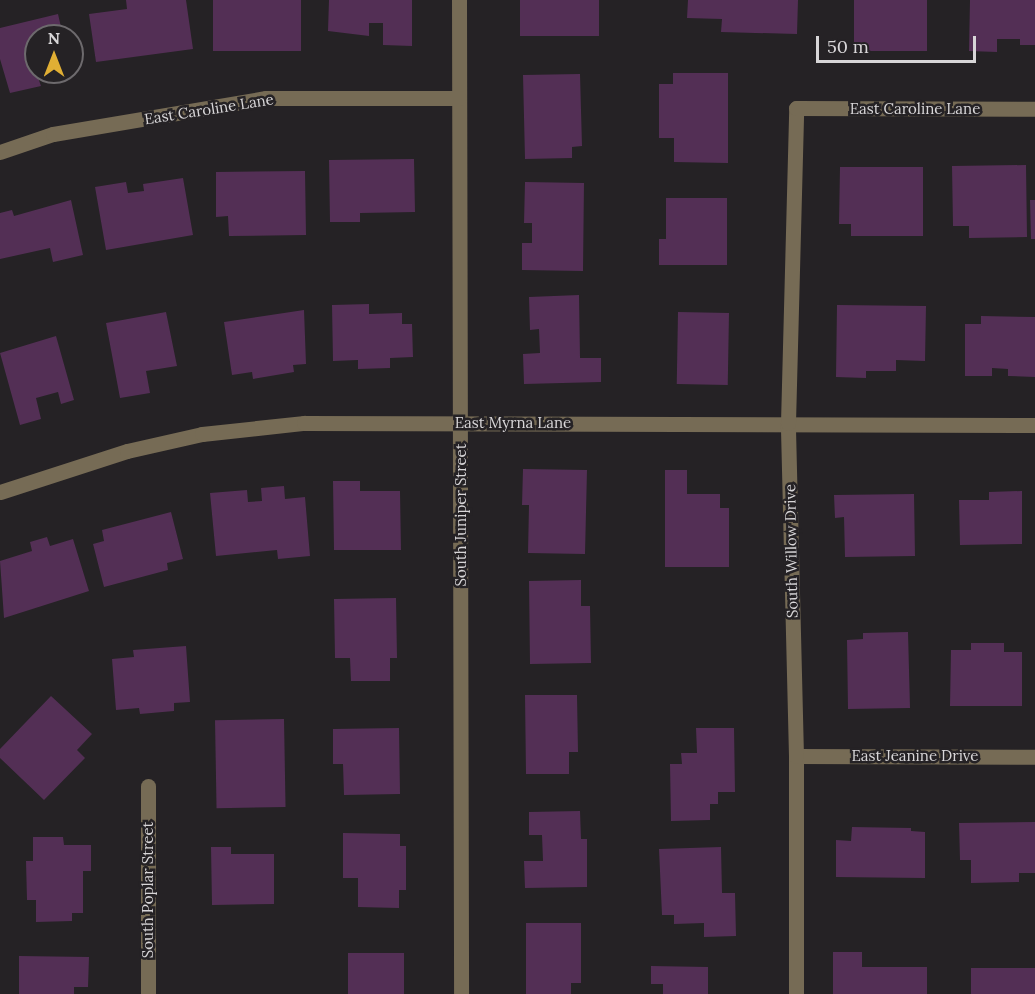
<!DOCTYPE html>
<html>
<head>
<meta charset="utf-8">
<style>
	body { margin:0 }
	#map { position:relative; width:1035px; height:994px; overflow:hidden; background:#252225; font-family:Lora,serif }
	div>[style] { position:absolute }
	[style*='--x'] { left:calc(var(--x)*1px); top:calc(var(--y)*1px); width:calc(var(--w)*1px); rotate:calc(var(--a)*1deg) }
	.building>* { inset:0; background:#532f55; transform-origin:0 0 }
	.minor>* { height:15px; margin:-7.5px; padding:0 7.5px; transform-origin:7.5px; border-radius:7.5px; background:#766b55 }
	span { translate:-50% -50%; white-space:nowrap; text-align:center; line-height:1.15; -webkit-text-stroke:5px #252225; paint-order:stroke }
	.street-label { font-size:15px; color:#d8d6d8 }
	.north { position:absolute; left:24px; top:24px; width:60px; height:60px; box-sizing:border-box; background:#252225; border:2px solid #6d6a6d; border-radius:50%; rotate:0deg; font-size:16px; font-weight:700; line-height:24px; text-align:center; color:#d8d6d8 }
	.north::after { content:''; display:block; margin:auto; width:21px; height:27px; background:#e1af34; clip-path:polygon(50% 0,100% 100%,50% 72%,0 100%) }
	.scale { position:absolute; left:816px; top:36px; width:160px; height:27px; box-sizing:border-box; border:3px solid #d8d6d8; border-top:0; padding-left:8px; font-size:18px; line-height:21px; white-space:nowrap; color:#d8d6d8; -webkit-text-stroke:4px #252225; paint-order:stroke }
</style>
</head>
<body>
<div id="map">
	<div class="building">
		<i style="clip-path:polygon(126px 0,186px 0,193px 49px,96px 62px,89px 14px,127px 9px)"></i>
		<i style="left:213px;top:0;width:88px;height:51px"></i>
		<i style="clip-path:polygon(329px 0,412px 0,412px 46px,383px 45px,383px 23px,369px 23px,369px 36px,328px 31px)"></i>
		<i style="left:520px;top:0;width:79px;height:36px"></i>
		<i style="clip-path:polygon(688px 0,798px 0,797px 34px,721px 32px,722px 19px,687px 18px)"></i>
		<i style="left:854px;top:0;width:73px;height:51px"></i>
		<i style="clip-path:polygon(970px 0,1035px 0,1035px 45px,1020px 45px,1020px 39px,997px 39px,997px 52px,969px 51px)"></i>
		<i style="clip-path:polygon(58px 14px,63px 36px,36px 36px,36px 72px,41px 86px,10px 93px,0 59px,0 28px)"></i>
		<i style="clip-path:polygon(54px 72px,72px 72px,72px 74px,55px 78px)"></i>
		<i style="clip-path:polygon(673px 73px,728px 73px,728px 163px,674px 162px,674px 138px,659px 138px,659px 84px,673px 84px)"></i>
		<i style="clip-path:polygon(580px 74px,582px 146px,572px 147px,572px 158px,525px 159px,523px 75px)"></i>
		<i style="clip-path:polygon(414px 159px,415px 212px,360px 213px,360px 222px,330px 222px,329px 160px)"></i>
		<i style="clip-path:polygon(1026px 165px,1027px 237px,969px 238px,969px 226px,953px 226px,952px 166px)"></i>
		<i style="clip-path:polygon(840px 167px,923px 167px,923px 236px,851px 236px,851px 224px,839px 224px)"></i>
		<i style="clip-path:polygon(305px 171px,306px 235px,229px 236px,228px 216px,216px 217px,216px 172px)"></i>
		<i style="clip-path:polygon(183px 178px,193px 235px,106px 250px,95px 187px,126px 182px,128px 193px,144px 191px,143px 184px)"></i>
		<i style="clip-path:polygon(525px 182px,584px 183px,583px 271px,522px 270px,522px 243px,532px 243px,532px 223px,524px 223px)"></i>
		<i style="clip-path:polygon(666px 198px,727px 198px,727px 265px,659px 265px,659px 239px,666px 239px)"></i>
		<i style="clip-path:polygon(71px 200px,83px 255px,53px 262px,50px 248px,0 259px,0 213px,12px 210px,14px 216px)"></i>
		<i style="clip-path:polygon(1030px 200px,1035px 200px,1035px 239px,1031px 239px)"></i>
		<i style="clip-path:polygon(579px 295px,580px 358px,601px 358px,601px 382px,524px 384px,523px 354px,540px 353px,539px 329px,530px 330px,529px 297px)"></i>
		<i style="clip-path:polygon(369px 304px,369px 314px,402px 313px,402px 324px,412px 324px,413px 357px,390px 358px,390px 368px,358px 369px,358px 360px,333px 361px,332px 305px)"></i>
		<i style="clip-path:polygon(837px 305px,926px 306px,925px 361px,896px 360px,896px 371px,866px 371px,866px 378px,836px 377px)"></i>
		<i style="clip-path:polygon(304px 310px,306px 364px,293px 365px,294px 372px,253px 379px,252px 372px,232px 375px,224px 322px)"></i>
		<i style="clip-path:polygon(166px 312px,177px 366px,146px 371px,150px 393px,120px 398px,106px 323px)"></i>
		<i style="left:678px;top:312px;width:51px;height:72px;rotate:1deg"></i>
		<i style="clip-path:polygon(981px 316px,1035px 317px,1035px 377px,1008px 376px,1008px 369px,992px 368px,992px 376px,965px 376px,965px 324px,981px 324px)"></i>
		<i style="clip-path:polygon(56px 336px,74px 400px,61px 404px,58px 392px,36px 398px,41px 419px,20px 425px,0 353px)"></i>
		<i style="clip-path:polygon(523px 469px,587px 470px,585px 554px,528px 553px,529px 505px,522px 505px)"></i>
		<i style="clip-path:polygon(665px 470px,687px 470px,687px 494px,720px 494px,720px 508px,729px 508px,729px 567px,665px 567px)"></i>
		<i style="clip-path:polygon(333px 481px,360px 481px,360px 491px,400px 491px,401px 550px,334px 550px)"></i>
		<i style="clip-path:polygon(284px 486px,285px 499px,305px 497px,310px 556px,278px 559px,277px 550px,216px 556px,210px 493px,247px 490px,248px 502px,262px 501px,261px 488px)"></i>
		<i style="clip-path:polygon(1022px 491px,1022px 544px,960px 545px,959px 500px,989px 500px,989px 492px)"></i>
		<i style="clip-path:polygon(914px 494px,915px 556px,845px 557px,844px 517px,835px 518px,834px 495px)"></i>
		<i style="clip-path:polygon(171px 512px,183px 559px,167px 563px,168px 570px,104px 587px,93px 544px,104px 541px,102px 530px)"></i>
		<i style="clip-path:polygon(47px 537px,50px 546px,73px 539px,89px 591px,4px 618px,0 561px,32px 551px,30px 542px)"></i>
		<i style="clip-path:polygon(581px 580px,581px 606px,590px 606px,591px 663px,530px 664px,529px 581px)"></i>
		<i style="clip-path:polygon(396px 598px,397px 658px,390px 658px,390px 681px,351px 681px,350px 658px,335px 658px,334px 599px)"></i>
		<i style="clip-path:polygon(908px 632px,910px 708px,848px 709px,847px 640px,863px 639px,863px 633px)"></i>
		<i style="clip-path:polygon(971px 643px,1004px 643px,1004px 652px,1022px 652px,1022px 706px,950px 706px,951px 650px,971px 650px)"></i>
		<i style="clip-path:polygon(186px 646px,190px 702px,174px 703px,174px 711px,140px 714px,139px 708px,116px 710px,112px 659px,134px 657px,133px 650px)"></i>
		<i style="clip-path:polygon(525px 695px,577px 695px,578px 752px,569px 752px,569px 774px,526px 774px)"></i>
		<i style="clip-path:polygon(51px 696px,92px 734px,77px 750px,85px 758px,44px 800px,0 758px,0 749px)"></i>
		<i style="left:284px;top:719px;width:88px;height:69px;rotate:89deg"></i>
		<i style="clip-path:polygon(399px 728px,400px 794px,344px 795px,343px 764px,333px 764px,333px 729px)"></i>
		<i style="clip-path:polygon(696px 728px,734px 728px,735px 792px,718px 792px,718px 804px,710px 804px,710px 820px,671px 821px,670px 764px,682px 764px,681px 753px,697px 753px)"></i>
		<i style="clip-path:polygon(580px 811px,581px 839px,587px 839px,587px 887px,525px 888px,524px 861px,543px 861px,542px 835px,529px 835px,529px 812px)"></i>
		<i style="clip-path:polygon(1035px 822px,1035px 873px,1019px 873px,1019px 882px,971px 883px,971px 860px,960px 860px,959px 823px)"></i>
		<i style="clip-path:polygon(852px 827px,911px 828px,911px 831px,925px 832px,925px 878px,836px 877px,836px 840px,851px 841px)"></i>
		<i style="clip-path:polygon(343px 833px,400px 834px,400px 846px,406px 846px,406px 890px,399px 890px,399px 908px,358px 907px,358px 878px,343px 878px)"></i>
		<i style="clip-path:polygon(33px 837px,63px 837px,64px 845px,91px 845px,91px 871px,83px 871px,83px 913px,72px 913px,72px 921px,36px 922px,36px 900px,27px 900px,26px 861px,33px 861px)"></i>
		<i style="clip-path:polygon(211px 847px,231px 847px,231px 854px,274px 854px,274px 904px,212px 905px)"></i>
		<i style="clip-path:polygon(721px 847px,722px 893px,735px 893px,736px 936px,704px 937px,704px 923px,674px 924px,674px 915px,662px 915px,659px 849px)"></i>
		<i style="clip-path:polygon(526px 923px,581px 923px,581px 983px,571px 983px,571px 994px,526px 994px)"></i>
		<i style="clip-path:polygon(833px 952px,862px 952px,862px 967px,927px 967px,927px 994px,833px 994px)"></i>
		<i style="left:348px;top:953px;width:56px;height:41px"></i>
		<i style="clip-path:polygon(19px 956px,89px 957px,88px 987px,74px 987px,74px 994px,19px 994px)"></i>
		<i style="clip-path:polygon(651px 966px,708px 967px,708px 994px,663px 994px,663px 984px,651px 984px)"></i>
		<i style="left:1035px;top:968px;width:26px;height:64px;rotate:90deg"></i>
	</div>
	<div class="minor">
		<i style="--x:459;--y:0;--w:994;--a:89.88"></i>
		<i style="--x:0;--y:152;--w:56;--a:-18.8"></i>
		<i style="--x:53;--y:134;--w:216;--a:-9.6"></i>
		<i style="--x:266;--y:98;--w:193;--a:0"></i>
		<i style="--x:0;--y:492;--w:133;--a:-17.9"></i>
		<i style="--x:127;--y:451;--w:77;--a:-12.8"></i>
		<i style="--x:202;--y:434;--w:103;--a:-6.2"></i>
		<i style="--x:304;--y:423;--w:731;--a:0.16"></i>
		<i style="--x:796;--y:756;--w:239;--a:0.2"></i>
		<i style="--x:148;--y:786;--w:208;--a:90"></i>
		<i style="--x:796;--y:994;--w:238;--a:-90"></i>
		<i style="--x:796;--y:756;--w:333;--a:-91.4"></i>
		<i style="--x:788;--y:423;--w:315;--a:-88.5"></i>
		<i style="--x:796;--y:108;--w:239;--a:0.2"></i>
	</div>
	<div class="street-label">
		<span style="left:209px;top:109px;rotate:-9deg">East Caroline Lane</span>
		<span style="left:915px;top:109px">East Caroline Lane</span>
		<span style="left:513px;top:423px">East Myrna Lane</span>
		<span style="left:461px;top:515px;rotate:-90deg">South Juniper Street</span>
		<span style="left:791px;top:551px;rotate:-91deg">South Willow Drive</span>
		<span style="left:915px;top:756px">East Jeanine Drive</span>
		<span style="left:148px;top:890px;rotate:-90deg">South Poplar Street</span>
	</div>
	<div class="north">N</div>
	<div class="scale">50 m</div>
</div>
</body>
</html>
